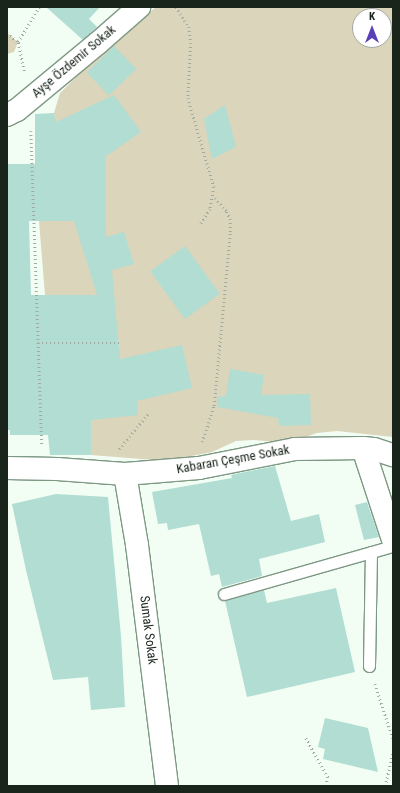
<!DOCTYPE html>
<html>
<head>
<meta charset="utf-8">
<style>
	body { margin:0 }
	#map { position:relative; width:400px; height:793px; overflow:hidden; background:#f2fef4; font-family:"Roboto Condensed",sans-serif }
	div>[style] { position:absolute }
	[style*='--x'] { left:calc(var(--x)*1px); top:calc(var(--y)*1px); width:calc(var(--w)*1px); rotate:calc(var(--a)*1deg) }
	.green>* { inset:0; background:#dbd5bb }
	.building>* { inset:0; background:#b1ddd2; transform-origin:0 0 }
	.path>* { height:2.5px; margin-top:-1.25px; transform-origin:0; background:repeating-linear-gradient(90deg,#9faba1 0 1px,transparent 0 4px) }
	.roads { filter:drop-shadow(1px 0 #7d9883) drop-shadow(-1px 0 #7d9883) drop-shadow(0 1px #7d9883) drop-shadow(0 -1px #7d9883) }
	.lane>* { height:11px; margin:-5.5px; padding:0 5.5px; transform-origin:5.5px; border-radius:5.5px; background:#fff }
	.street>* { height:22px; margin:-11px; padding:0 11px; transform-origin:11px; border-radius:11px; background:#fff }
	span { translate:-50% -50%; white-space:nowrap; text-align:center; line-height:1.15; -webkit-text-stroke:3px #fff; paint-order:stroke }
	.street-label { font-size:13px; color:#19241b }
	.frame { position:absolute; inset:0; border:8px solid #19241b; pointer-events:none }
	.north { position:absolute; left:352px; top:8px; width:40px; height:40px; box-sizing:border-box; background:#fff; border:1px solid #a3a7a4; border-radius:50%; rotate:0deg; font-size:11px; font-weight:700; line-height:16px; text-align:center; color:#19241b }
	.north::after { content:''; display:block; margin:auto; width:14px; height:18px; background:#5a40b8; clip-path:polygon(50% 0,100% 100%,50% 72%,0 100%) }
</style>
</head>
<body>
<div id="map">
	<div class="green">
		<i style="clip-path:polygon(evenodd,156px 7px,393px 7px,393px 437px,337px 431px,317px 433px,288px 443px,253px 440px,236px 441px,212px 452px,176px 459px,154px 460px,91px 455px,50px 455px,119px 347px,119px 343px,118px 339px,45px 295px,39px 221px,39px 175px,58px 135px,54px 113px,60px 93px,111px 43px,156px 7px,360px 16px,384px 16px,384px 40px,360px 40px,360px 16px)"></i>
		<i style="clip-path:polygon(7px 33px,18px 42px,14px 52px,7px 54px)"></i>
	</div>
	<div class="building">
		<i style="clip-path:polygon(46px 7px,100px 7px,89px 19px,97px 27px,83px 40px)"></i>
		<i style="left:114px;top:46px;width:32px;height:38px;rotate:46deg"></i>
		<i style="clip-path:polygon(evenodd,114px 95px,141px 132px,105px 157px,106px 237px,124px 232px,134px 264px,112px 270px,120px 359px,182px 345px,192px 388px,137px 401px,138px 415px,91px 420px,91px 455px,50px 455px,48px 435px,10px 435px,10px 430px,7px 430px,7px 164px,35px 164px,35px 114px,54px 113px,56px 122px,114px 95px,29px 221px,74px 221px,97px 295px,31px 295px,29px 221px)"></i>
		<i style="clip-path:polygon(225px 105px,236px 147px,212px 159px,204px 119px)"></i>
		<i style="left:185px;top:246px;width:59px;height:43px;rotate:54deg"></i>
		<i style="clip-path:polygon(230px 369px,264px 375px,261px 395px,310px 394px,311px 425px,279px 426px,278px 418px,217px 407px,217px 397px,226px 396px)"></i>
		<i style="clip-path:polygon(275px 466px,291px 521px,319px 514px,325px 542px,259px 559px,262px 576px,222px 587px,219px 574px,211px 576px,199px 524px,168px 530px,167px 523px,158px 524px,152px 492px,232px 478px,231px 475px,235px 474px)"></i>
		<i style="clip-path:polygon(56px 494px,108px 497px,121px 636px,125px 707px,91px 710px,88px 677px,53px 680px,26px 570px,12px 504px)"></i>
		<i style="clip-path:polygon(367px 502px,379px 537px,364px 540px,355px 505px)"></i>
		<i style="clip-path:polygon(336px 588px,355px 672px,247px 697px,225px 601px,264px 590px,267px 603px)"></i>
		<i style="clip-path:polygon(325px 718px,368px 728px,378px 772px,323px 759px,325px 749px,318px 747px)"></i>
	</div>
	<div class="path">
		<i style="--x:176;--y:7;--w:24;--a:57"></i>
		<i style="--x:189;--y:27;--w:16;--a:83"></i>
		<i style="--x:191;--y:43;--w:55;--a:93.1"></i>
		<i style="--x:188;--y:98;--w:93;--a:73.7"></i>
		<i style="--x:214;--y:187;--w:22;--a:100"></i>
		<i style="--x:210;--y:209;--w:19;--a:122"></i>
		<i style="--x:7;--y:33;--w:14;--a:39"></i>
		<i style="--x:24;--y:71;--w:30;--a:-102"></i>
		<i style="--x:18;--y:42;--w:41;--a:-59"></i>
		<i style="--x:31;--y:131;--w:313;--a:88"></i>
		<i style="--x:38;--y:343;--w:81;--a:0"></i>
		<i style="--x:202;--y:442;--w:38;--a:-72"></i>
		<i style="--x:214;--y:406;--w:175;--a:-84.7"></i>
		<i style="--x:230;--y:232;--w:12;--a:-90"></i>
		<i style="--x:230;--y:220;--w:10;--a:-114"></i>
		<i style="--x:226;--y:211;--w:20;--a:-131"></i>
		<i style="--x:119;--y:449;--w:45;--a:-50.4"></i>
		<i style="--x:375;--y:684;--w:57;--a:71.6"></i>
		<i style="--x:306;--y:738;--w:45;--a:60.6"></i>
		<i style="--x:328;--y:777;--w:9;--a:103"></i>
		<i style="--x:385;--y:786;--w:35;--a:-77"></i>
	</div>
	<div class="roads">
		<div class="lane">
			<i style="--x:224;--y:594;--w:176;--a:-15.9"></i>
			<i style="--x:369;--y:666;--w:114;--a:-89"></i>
		</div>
		<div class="street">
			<i style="--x:7;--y:115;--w:11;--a:-27"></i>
			<i style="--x:17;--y:110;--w:105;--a:-39.6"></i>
			<i style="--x:98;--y:43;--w:55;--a:-41.3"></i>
			<i style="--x:363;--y:448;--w:97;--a:71.9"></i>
			<i style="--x:7;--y:468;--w:50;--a:1.1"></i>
			<i style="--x:57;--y:469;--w:68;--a:4.2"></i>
			<i style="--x:125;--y:474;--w:74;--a:-4.6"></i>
			<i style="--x:199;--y:468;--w:98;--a:-11.2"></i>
			<i style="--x:295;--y:449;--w:68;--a:-0.8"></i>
			<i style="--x:363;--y:448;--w:11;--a:5"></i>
			<i style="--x:374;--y:449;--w:20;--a:18"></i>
			<i style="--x:125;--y:474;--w:72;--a:80.4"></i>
			<i style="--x:137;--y:545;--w:243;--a:82.9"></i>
		</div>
	</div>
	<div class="street-label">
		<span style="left:74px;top:62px;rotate:-40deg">Ayşe Özdemir Sokak</span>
		<span style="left:233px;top:460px;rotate:-10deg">Kabaran Çeşme Sokak</span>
		<span style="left:148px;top:630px;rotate:83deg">Sumak Sokak</span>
	</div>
	<div class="frame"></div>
	<div class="north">K</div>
</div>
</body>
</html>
